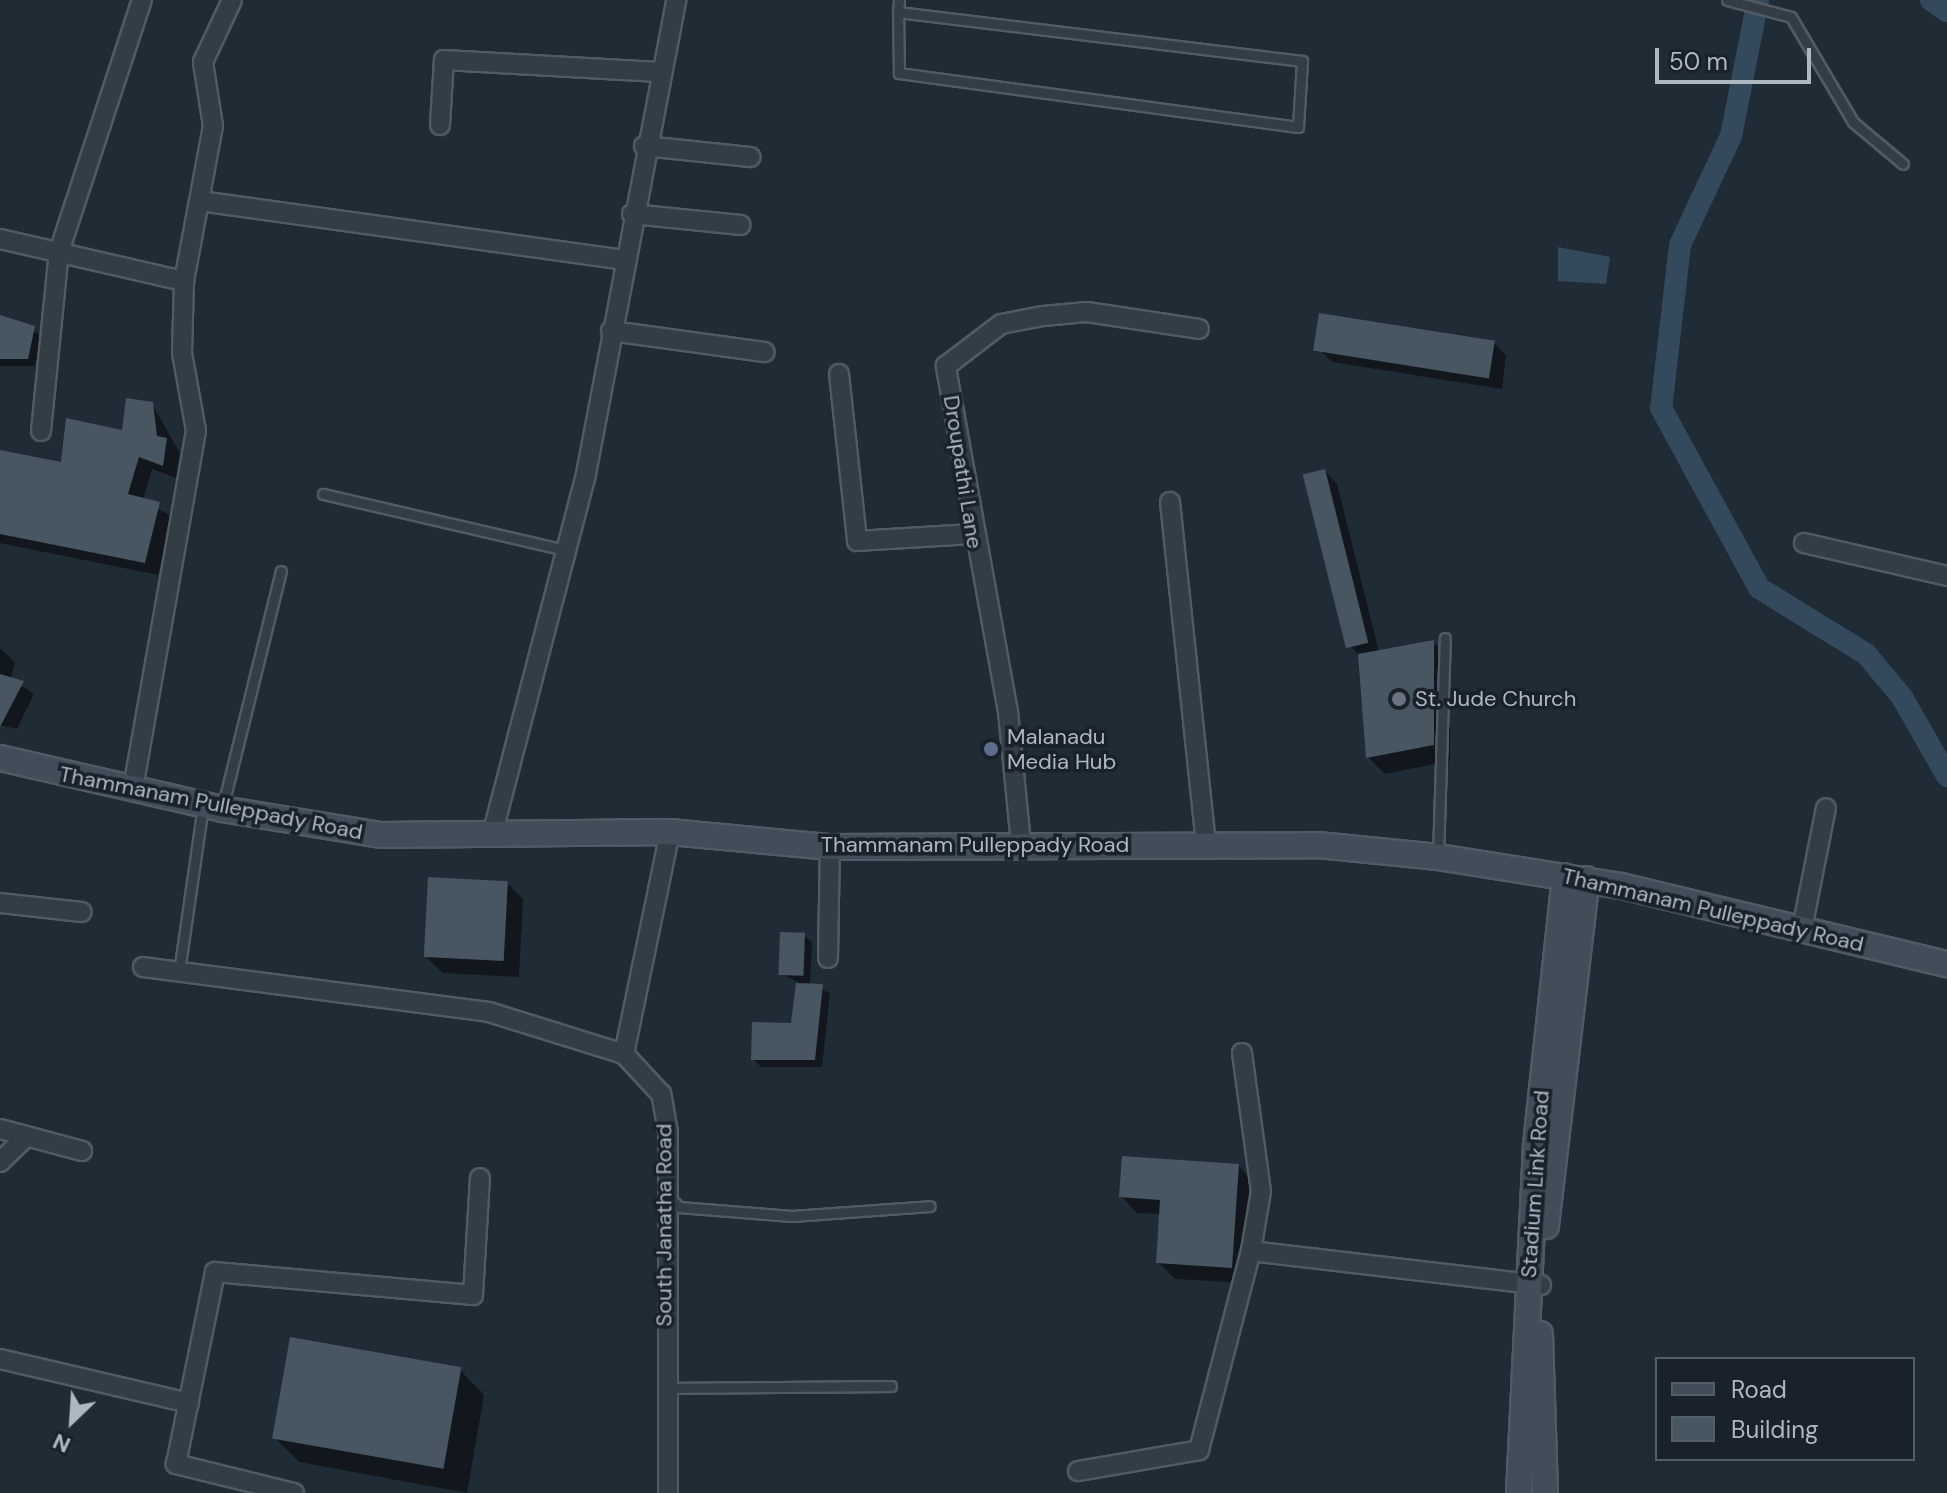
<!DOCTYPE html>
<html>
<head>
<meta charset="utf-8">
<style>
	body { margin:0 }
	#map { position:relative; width:1947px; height:1493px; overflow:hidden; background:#202c35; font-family:"DM Sans",sans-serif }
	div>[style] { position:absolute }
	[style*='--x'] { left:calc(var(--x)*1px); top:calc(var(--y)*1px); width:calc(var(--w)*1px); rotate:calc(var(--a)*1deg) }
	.water>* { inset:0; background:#344a5c }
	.shadow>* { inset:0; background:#0007 }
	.canal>* { height:22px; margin:-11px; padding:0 11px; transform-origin:11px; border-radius:11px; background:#344a5c }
	.building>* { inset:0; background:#485661; transform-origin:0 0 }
	.roads { filter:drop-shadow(2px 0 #515b64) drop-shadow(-2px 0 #515b64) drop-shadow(0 2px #515b64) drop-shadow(0 -2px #515b64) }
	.lane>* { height:9px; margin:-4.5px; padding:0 4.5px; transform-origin:4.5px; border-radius:4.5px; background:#333d46 }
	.street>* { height:18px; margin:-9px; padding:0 9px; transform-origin:9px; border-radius:9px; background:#333d46 }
	.secondary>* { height:24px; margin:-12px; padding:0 12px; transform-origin:12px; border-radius:12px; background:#414d59 }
	.dots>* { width:22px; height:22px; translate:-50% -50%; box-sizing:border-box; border:4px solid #19222a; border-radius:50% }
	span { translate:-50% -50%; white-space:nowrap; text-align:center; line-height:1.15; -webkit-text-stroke:7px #19222a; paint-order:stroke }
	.street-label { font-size:22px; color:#adb8c3 }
	.poi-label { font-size:22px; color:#adb8c3 }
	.left { translate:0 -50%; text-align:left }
	.legend { position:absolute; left:1655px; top:1357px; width:260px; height:104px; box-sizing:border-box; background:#19222a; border:2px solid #545e67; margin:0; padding:10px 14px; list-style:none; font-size:24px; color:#adb8c3 }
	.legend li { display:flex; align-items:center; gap:16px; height:40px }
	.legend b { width:40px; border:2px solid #545e67 }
	.north { position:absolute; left:32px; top:1381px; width:80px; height:80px; -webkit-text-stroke:6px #19222a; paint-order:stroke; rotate:205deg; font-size:22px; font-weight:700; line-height:32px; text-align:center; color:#adb8c3 }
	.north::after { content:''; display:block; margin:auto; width:28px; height:36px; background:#adb8c3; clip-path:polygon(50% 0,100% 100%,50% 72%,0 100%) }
	.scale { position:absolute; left:1655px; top:48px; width:156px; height:36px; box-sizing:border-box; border:4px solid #adb8c3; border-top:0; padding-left:10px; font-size:24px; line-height:28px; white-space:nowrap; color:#adb8c3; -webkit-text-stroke:6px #19222a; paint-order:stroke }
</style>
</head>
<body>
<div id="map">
	<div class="water">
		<i style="clip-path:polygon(1558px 247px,1610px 257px,1606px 284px,1558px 281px)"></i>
	</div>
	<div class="shadow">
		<i style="clip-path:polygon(0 317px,42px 335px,35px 366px,0 366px)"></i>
		<i style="clip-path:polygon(1494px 343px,1506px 355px,1502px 389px,1332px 362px,1320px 350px)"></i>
		<i style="clip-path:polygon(152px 404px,180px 453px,176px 478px,152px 469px,143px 500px,173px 517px,158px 575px,0 543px,0 452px,62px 464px,124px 433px)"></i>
		<i style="clip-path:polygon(1325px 471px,1337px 484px,1379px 652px,1434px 643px,1450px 659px,1450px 761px,1385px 774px,1368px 757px,1360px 656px,1351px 647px)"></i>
		<i style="clip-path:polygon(0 648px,15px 662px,11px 679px,34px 694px,17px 729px,0 725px)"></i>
		<i style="clip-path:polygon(507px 883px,523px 899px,519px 977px,443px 973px,426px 957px)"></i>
		<i style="clip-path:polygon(804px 935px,812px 943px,810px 985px,830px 993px,822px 1067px,761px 1067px,753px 1059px,793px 1025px,798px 982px,780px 974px)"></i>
		<i style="clip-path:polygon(1238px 1165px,1254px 1182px,1248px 1283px,1175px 1279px,1158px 1262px,1161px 1214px,1137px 1213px,1121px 1196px)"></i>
		<i style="clip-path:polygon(460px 1370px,484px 1395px,467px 1493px,299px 1462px,274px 1437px)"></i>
	</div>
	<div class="canal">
		<i style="--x:1758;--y:0;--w:139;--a:101.2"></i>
		<i style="--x:1731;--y:136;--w:120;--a:115.1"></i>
		<i style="--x:1680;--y:245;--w:164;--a:96.6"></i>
		<i style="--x:1661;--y:408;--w:205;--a:61.4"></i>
		<i style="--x:1759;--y:588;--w:126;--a:31.7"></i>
		<i style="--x:1866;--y:654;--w:56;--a:50.1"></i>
		<i style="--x:1902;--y:697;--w:91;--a:60.3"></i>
		<i style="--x:1931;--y:0;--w:19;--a:35"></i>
	</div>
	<div class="building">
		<i style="left:1319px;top:313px;width:178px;height:38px;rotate:9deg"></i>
		<i style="clip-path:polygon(0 315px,35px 326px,28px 359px,0 359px)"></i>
		<i style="clip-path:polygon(126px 398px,153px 402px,157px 436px,167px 438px,163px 466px,139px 457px,128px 494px,160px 502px,145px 563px,0 534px,0 450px,61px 462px,66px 418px,122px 430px)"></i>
		<i style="left:1325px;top:469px;width:179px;height:23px;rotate:76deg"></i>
		<i style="clip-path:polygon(1434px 640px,1434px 745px,1366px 758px,1358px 654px)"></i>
		<i style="clip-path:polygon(0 674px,24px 681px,0 727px)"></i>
		<i style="left:428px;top:877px;width:80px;height:80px;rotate:3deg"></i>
		<i style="left:780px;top:932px;width:25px;height:43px;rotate:2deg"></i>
		<i style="clip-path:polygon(796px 983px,823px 984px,815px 1060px,751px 1060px,752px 1022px,791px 1023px)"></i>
		<i style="clip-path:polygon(1122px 1156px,1239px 1164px,1232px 1268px,1156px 1263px,1160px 1200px,1119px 1197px)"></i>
		<i style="left:290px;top:1337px;width:174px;height:103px;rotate:10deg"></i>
	</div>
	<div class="roads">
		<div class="lane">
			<i style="--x:1727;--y:0;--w:66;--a:14.9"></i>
			<i style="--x:1791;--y:17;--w:122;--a:59.4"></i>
			<i style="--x:1853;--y:122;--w:65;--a:40"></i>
			<i style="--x:898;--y:12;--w:407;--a:6.9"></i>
			<i style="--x:1302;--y:61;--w:66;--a:93.5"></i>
			<i style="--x:1298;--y:127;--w:403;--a:-172.3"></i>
			<i style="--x:899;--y:73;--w:61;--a:-90.9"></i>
			<i style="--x:898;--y:12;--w:12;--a:-85"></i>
			<i style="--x:323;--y:494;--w:249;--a:13"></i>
			<i style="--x:222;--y:809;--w:245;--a:-76.1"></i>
			<i style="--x:1438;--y:857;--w:219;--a:-88.2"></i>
			<i style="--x:179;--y:972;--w:169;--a:-81.8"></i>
			<i style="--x:670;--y:1198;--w:13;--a:45"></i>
			<i style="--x:679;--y:1207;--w:113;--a:4.6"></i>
			<i style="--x:792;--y:1216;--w:138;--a:-4.1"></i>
			<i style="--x:666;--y:1388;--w:225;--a:-0.5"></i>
		</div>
		<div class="street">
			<i style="--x:440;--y:125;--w:65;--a:-86.5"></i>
			<i style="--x:444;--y:60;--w:215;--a:3.2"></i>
			<i style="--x:644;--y:146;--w:107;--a:5.9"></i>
			<i style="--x:200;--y:201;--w:428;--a:7.9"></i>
			<i style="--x:632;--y:214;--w:109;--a:5.8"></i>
			<i style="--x:0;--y:239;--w:189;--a:12.9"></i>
			<i style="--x:184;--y:281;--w:72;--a:91.6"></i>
			<i style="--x:182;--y:353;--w:79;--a:79.8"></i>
			<i style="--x:196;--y:431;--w:364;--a:100"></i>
			<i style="--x:184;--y:281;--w:158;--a:-79.4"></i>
			<i style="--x:213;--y:126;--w:65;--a:-98.9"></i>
			<i style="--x:203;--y:62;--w:68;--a:-64.9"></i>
			<i style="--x:611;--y:331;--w:155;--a:7.8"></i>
			<i style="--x:839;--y:374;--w:168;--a:83.8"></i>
			<i style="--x:857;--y:541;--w:115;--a:-3.5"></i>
			<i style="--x:41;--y:431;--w:180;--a:-84.3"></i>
			<i style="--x:59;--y:252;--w:265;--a:-71.8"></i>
			<i style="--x:1170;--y:502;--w:345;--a:84"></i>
			<i style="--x:1804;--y:543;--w:147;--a:13"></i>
			<i style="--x:492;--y:835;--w:368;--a:-75.4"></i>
			<i style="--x:585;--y:479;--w:488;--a:-79.2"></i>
			<i style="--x:1021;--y:844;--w:133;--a:-95.6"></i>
			<i style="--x:1008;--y:712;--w:352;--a:-100.2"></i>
			<i style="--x:946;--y:366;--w:69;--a:-37.4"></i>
			<i style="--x:1001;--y:324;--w:43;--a:-10.8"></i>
			<i style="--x:1043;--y:316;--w:44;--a:-5.2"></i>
			<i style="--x:1087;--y:312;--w:113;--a:8.6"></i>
			<i style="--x:0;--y:903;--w:82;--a:6.3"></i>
			<i style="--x:1802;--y:929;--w:123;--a:-78.8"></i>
			<i style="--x:828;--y:958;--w:111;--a:-89"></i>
			<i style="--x:143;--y:967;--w:349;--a:7.4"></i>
			<i style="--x:489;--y:1012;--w:141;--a:17.3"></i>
			<i style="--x:1242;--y:1053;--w:139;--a:82.2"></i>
			<i style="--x:1261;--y:1191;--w:61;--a:99.5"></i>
			<i style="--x:0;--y:1129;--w:85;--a:15"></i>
			<i style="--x:0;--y:1162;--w:37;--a:-44"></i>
			<i style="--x:0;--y:1359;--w:194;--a:13.1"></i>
			<i style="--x:1078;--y:1471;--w:123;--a:-9.8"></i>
			<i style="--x:1199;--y:1450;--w:206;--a:-75.4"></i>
			<i style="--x:1251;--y:1251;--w:292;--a:6.7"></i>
			<i style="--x:294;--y:1493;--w:122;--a:-166.2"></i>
			<i style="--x:176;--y:1464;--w:196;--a:-78.5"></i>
			<i style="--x:215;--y:1272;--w:259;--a:5.1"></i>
			<i style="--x:473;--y:1295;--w:117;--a:-86.6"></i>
			<i style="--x:668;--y:1493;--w:361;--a:-90"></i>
			<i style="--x:668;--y:1132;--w:39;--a:-100"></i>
			<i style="--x:661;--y:1094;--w:54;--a:-132.8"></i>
			<i style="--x:624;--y:1054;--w:227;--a:-78.3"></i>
		</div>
		<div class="secondary">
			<i style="--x:0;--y:758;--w:228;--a:12.9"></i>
			<i style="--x:222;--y:809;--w:161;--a:9.3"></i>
			<i style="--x:381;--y:835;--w:289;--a:-0.6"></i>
			<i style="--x:670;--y:832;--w:161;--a:5.4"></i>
			<i style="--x:830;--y:847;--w:488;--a:-0.2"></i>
			<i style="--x:1318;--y:845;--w:121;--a:5.7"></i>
			<i style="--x:1438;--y:857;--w:185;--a:9"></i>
			<i style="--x:1621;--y:886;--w:335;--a:13.5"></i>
			<i style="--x:1546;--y:1226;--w:349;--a:-83.3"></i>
			<i style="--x:1540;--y:1334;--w:159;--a:88.2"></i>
			<i style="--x:1519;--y:1493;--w:349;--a:-87.2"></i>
			<i style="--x:1536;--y:1144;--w:269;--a:-83.8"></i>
		</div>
	</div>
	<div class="dots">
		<i style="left:1399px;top:699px;background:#6b7280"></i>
		<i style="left:991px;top:749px;background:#5c6f8a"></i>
	</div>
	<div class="street-label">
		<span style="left:963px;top:472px;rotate:81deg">Droupathi Lane</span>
		<span style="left:211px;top:803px;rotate:11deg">Thammanam Pulleppady Road</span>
		<span style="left:975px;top:845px">Thammanam Pulleppady Road</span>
		<span style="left:1713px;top:910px;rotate:13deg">Thammanam Pulleppady Road</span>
		<span style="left:1535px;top:1184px;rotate:-86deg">Stadium Link Road</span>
		<span style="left:664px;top:1225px;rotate:-90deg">South Janatha Road</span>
	</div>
	<div class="poi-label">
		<span class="left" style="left:1415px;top:699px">St. Jude Church</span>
		<span class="left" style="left:1007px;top:749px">Malanadu<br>Media Hub</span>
	</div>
	<ul class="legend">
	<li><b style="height:10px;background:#414d59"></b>Road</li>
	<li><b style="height:22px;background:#485661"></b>Building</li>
	</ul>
	<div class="north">N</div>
	<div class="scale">50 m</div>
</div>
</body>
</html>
